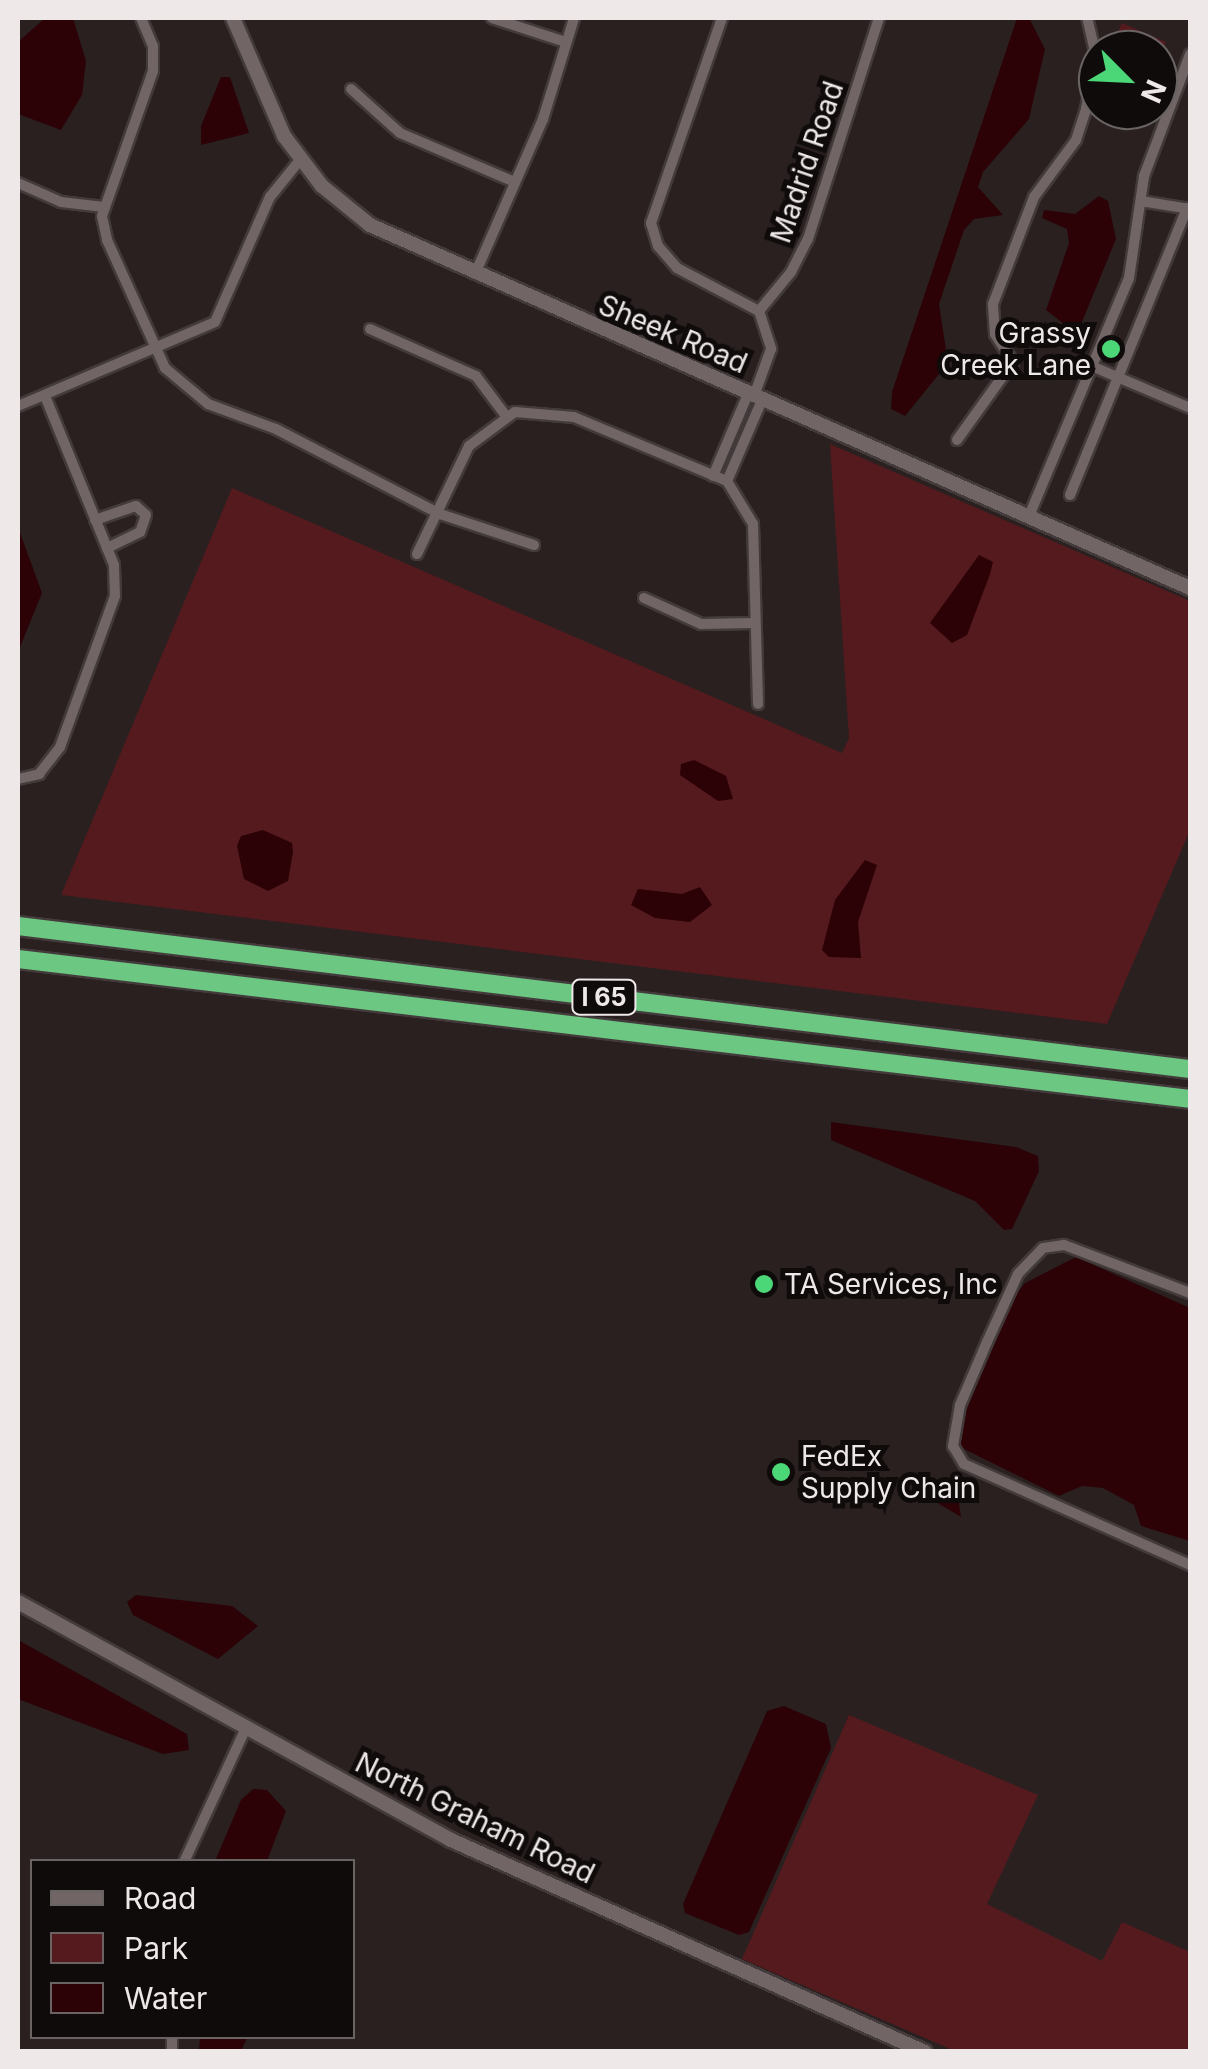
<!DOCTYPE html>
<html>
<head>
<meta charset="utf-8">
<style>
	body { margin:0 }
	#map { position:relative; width:1208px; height:2069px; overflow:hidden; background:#2a2020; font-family:Inter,sans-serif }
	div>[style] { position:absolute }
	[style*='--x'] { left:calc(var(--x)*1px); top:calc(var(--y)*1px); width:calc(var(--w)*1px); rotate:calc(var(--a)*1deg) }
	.green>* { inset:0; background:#541a1e }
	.water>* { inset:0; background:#2c0206 }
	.roads { filter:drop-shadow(2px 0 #433b3b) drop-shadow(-2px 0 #433b3b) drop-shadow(0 2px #433b3b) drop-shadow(0 -2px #433b3b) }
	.street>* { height:10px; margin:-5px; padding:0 5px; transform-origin:5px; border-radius:5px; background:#716565 }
	.secondary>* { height:14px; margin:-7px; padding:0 7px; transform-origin:7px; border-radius:7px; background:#716565 }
	.highway>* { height:18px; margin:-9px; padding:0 9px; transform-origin:9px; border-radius:9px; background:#6cc783 }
	.dots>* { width:28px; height:28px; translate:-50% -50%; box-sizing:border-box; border:5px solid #0f0b0b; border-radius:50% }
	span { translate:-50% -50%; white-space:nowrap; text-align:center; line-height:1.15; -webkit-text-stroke:10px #0f0b0b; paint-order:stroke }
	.shield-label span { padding:2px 8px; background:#0f0b0b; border:2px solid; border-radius:8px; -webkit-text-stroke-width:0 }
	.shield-label { font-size:25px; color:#efe8e8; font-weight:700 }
	.street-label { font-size:28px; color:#efe8e8 }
	.poi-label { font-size:28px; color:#efe8e8 }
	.right { translate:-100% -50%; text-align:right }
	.left { translate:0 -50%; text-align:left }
	.frame { position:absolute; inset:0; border:20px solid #efe8e8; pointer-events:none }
	.legend { position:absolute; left:30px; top:1859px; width:325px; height:180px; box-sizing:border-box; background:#0f0b0b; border:2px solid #696363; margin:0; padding:12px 18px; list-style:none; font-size:30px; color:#efe8e8 }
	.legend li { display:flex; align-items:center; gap:20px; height:50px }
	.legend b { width:50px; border:2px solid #696363 }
	.north { position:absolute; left:1078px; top:30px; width:100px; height:100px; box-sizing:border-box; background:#0f0b0b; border:2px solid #696363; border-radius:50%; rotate:114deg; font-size:28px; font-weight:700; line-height:40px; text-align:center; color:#efe8e8 }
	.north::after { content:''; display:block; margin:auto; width:35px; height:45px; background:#4bd677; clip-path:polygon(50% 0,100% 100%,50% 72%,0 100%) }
</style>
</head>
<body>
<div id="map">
	<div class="green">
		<i style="clip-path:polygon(1122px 23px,1166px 42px,1158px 61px,1158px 50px,1112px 46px)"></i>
		<i style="clip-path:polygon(830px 444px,1190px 601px,1190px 830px,1107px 1024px,61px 895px,232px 488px,842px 753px,849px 738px)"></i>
		<i style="clip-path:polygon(849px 1715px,1038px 1795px,987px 1904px,1102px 1961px,1122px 1922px,1190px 1952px,1190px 2051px,955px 2051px,742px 1959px)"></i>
	</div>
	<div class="water">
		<i style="clip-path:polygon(45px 18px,73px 18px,86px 61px,82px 95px,61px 130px,18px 114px,18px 42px)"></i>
		<i style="clip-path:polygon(1017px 18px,1029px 18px,1045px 49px,1029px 119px,983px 172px,978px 187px,1003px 215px,974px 219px,964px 230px,939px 304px,948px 363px,905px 416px,891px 409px,892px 392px)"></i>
		<i style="clip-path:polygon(221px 77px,230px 77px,249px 133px,201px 145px,201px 126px)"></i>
		<i style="clip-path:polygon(1099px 196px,1108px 201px,1116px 239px,1077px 334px,1046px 310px,1069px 243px,1067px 229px,1042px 218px,1044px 210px,1075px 214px)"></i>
		<i style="clip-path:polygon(18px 527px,42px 593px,18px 652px)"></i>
		<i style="clip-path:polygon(979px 555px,993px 562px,990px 574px,967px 635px,952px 643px,930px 623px)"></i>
		<i style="clip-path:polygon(694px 760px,726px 776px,733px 799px,718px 801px,680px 775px,681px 764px)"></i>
		<i style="clip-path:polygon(263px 830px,292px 843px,293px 852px,288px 881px,268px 891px,244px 879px,237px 846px,241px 836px)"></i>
		<i style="clip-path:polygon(865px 860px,877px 865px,858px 922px,861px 958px,829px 957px,822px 950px,835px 900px)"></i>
		<i style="clip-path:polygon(700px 887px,712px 905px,690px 922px,655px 918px,631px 905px,638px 889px,682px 894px)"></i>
		<i style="clip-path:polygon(831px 1122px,1016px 1147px,1038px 1156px,1039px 1171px,1012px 1229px,1004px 1230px,975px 1201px,831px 1140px)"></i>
		<i style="clip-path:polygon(1076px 1257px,1190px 1308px,1190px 1541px,1141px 1526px,1134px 1505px,1103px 1488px,1082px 1486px,1059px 1496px,958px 1446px,967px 1402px,1014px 1297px,1025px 1283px)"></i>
		<i style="clip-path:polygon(928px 1476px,958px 1496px,961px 1517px,921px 1493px)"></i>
		<i style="clip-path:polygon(136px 1595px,232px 1606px,258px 1626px,218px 1659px,133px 1615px,127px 1602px)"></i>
		<i style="clip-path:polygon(18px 1640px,187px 1734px,189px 1750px,163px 1754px,18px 1699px)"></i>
		<i style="clip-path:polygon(784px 1706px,826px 1724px,831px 1748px,749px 1932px,739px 1935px,685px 1913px,683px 1904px,767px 1711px)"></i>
		<i style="clip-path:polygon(267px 1790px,286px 1811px,267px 1861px,215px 1861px,241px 1800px,253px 1789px)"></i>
		<i style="clip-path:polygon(200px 2037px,200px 2036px,248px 2037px,240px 2052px,199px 2051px)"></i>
	</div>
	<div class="roads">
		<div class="street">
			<i style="--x:141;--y:18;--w:30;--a:67"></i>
			<i style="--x:153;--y:46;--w:25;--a:90"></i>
			<i style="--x:153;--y:71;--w:154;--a:109.4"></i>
			<i style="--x:102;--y:216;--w:25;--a:78"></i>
			<i style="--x:107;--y:240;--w:141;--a:65.6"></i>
			<i style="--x:165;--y:368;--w:56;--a:39.9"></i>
			<i style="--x:208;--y:404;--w:72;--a:20.2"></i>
			<i style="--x:276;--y:429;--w:185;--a:27.4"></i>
			<i style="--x:440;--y:514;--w:99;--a:18.3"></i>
			<i style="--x:492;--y:18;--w:78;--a:18"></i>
			<i style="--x:722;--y:18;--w:217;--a:109.1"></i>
			<i style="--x:651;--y:223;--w:24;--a:73"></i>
			<i style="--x:658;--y:246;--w:29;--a:49"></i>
			<i style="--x:677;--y:268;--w:93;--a:27.7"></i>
			<i style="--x:759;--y:311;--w:40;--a:72"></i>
			<i style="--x:771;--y:349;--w:50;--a:109.9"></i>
			<i style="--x:351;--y:89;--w:66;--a:41.9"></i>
			<i style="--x:400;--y:133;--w:125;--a:23.1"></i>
			<i style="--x:18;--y:183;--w:47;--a:23.8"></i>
			<i style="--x:61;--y:202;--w:43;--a:6.6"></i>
			<i style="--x:1141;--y:201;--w:50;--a:9.3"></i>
			<i style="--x:475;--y:274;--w:169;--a:-66.3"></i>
			<i style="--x:543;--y:119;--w:106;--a:-72.9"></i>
			<i style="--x:759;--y:311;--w:50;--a:-50.6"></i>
			<i style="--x:791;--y:272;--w:37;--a:-63"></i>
			<i style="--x:808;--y:239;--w:232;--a:-72.2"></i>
			<i style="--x:370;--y:329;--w:116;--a:23.9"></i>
			<i style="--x:476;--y:376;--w:50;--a:53.1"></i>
			<i style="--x:1094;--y:367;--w:104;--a:23.1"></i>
			<i style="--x:18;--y:406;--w:214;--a:-23.1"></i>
			<i style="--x:215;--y:322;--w:137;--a:-66.3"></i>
			<i style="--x:270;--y:197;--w:48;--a:-51"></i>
			<i style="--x:957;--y:440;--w:96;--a:-54.3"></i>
			<i style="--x:1013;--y:362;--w:33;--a:-123"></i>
			<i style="--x:995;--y:334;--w:30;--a:-94"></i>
			<i style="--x:993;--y:304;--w:115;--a:-69"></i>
			<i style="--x:1034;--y:197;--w:71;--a:-53.6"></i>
			<i style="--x:1076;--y:140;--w:33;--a:-72"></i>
			<i style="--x:1086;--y:109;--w:54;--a:-79.3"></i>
			<i style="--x:1096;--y:56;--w:39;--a:-103"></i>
			<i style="--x:713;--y:476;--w:89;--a:-66.9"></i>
			<i style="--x:727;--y:481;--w:88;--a:-66.6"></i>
			<i style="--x:1070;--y:495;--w:310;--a:-67.8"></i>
			<i style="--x:1029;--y:516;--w:258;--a:-67.2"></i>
			<i style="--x:1129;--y:278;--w:103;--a:-81.6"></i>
			<i style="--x:1144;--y:176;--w:130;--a:-69.3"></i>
			<i style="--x:95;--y:520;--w:43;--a:-18.9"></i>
			<i style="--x:136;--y:506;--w:13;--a:42"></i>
			<i style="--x:146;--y:515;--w:18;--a:109"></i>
			<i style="--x:140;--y:532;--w:37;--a:154"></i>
			<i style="--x:417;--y:554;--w:120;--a:-64.3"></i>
			<i style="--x:469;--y:446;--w:57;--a:-36.5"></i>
			<i style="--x:515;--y:412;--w:59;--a:4.8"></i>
			<i style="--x:574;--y:417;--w:166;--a:22.7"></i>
			<i style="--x:727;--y:481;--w:50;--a:58.8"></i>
			<i style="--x:753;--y:524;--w:180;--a:88.4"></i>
			<i style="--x:644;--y:598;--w:63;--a:24.5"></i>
			<i style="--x:701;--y:624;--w:51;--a:-1.1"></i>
			<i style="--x:18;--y:779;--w:22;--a:-13"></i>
			<i style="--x:39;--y:774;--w:34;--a:-52"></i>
			<i style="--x:60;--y:747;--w:161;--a:-70"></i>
			<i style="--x:115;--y:596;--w:31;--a:-92"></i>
			<i style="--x:114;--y:565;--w:183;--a:-112.2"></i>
			<i style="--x:1190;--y:1293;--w:135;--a:-159.1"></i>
			<i style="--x:1064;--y:1245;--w:21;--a:172"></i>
			<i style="--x:1043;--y:1248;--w:36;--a:134"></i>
			<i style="--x:1018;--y:1274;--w:75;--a:114.5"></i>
			<i style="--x:987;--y:1342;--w:69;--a:113.2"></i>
			<i style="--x:960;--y:1405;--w:42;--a:99.7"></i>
			<i style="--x:953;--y:1446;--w:21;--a:59"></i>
			<i style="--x:964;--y:1464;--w:248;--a:24.1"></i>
			<i style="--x:184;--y:1862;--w:145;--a:-65.2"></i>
			<i style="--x:172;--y:2052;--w:16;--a:-90"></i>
		</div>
		<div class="secondary">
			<i style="--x:233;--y:18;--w:129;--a:66.6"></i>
			<i style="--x:284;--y:136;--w:63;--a:52.8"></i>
			<i style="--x:322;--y:186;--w:62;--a:39.1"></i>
			<i style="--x:370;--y:225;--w:897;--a:23.88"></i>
			<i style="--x:18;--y:1602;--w:494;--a:28.8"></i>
			<i style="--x:451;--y:1840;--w:519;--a:24.1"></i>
		</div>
		<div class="highway">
			<i style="--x:18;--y:926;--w:1181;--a:6.96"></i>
			<i style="--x:18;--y:959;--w:1180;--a:6.81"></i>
		</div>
	</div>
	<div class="dots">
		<i style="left:1111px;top:349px;background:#4bd677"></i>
		<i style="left:764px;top:1284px;background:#4bd677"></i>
		<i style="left:781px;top:1472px;background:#4bd677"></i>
	</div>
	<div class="shield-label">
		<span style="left:604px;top:997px">I 65</span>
	</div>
	<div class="street-label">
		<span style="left:807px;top:162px;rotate:-71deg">Madrid Road</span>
		<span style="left:673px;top:334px;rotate:23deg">Sheek Road</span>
		<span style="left:475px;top:1818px;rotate:26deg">North Graham Road</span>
	</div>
	<div class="poi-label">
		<span class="right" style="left:1091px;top:349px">Grassy<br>Creek Lane</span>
		<span class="left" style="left:784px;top:1284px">TA Services, Inc</span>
		<span class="left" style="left:801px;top:1472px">FedEx<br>Supply Chain</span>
	</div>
	<div class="frame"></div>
	<ul class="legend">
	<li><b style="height:12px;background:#716565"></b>Road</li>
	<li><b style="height:28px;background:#541a1e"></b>Park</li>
	<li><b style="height:28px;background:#2c0206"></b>Water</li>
	</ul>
	<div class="north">N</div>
</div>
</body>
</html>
